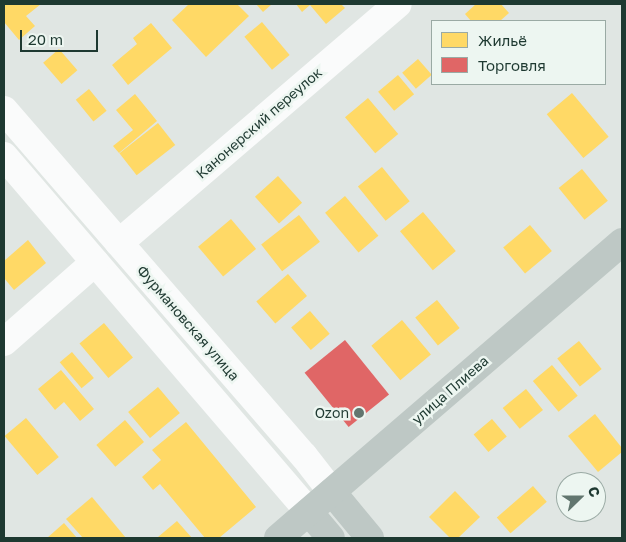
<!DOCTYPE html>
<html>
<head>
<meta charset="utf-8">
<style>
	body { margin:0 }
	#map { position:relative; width:626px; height:542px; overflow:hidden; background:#e0e6e3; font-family:"Golos Text",sans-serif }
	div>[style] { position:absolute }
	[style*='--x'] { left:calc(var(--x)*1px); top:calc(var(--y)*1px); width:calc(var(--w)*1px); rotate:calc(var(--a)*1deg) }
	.homes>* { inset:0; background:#ffd966; transform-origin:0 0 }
	.shops>* { inset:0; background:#e06666; transform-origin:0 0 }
	.minor>* { height:28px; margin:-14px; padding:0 14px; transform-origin:14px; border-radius:14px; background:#fafbfb }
	.major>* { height:28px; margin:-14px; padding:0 14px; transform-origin:14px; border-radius:14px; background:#bec8c5 }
	.dots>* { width:14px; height:14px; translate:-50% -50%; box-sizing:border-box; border:2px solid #edf6f1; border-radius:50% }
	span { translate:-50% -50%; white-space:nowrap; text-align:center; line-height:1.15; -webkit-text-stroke:5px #edf6f1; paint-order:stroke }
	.street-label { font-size:14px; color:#1e3931 }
	.poi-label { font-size:14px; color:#1e3931 }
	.right { translate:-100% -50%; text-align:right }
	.frame { position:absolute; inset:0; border:5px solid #1e3931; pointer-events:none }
	.legend { position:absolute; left:431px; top:20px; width:175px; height:65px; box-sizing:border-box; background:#edf6f1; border:1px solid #9aaaa4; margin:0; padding:6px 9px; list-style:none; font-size:15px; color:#1e3931 }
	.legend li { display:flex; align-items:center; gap:10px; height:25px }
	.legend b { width:25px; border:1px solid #9aaaa4 }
	.north { position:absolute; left:556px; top:472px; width:50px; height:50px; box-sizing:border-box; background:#edf6f1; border:1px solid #9aaaa4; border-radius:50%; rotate:68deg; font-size:14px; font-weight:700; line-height:20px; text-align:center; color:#1e3931 }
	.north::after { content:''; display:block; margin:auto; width:18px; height:22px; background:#62766f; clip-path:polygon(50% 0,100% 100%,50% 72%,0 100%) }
	.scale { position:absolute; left:20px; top:30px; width:78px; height:22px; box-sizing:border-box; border:2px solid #1e3931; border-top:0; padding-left:6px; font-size:15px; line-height:18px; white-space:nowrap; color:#1e3931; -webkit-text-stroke:4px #edf6f1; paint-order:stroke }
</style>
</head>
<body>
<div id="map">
	<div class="homes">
		<i style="clip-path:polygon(4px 4px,41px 4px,26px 16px,35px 26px,19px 40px,4px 22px)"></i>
		<i style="clip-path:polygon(189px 4px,237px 4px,249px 16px,206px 57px,172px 20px)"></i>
		<i style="clip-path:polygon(256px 4px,272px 4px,263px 12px)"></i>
		<i style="clip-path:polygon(296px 4px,341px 4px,345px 8px,326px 24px,310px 5px,302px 12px)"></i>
		<i style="clip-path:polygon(476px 4px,501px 4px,509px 13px,500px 21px,471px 21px,465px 14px)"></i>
		<i style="left:262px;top:22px;width:43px;height:23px;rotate:50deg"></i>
		<i style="clip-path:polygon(151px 23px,172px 48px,128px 85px,112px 65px,137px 44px,133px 38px)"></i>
		<i style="left:59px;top:49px;width:28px;height:21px;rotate:49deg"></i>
		<i style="left:418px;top:59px;width:21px;height:21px;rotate:49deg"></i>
		<i style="left:398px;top:75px;width:25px;height:26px;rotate:50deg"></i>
		<i style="left:89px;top:89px;width:28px;height:17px;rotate:51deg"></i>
		<i style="left:572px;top:93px;width:57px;height:33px;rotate:50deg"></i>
		<i style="clip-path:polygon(135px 94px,157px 121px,119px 153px,113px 146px,133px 130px,116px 110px)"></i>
		<i style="left:368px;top:98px;width:47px;height:30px;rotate:50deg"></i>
		<i style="left:158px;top:123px;width:28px;height:49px;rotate:52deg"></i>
		<i style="left:382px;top:167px;width:44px;height:31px;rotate:51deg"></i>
		<i style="left:582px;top:169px;width:41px;height:30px;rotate:51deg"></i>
		<i style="left:278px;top:176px;width:36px;height:31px;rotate:48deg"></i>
		<i style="left:345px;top:196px;width:52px;height:26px;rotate:50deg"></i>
		<i style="left:423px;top:212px;width:51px;height:30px;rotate:50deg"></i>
		<i style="left:299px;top:215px;width:34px;height:48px;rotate:52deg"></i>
		<i style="left:231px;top:219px;width:39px;height:43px;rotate:50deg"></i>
		<i style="left:530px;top:225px;width:34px;height:35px;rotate:50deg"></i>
		<i style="clip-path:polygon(28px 240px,46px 263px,14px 290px,4px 278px,4px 261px)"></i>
		<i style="left:288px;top:274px;width:29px;height:42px;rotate:49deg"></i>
		<i style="left:437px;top:300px;width:36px;height:28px;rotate:51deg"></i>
		<i style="left:310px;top:311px;width:30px;height:25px;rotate:49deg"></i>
		<i style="left:402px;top:320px;width:45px;height:40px;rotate:50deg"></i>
		<i style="left:104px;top:323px;width:45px;height:32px;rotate:50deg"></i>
		<i style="left:579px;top:341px;width:36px;height:28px;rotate:51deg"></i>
		<i style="left:72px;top:352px;width:34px;height:16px;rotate:50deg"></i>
		<i style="left:552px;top:365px;width:40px;height:25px;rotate:50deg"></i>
		<i style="clip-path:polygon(61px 370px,94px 409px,80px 421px,64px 402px,55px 410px,38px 389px)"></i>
		<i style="left:158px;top:387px;width:34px;height:39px;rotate:50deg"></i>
		<i style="left:526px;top:389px;width:27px;height:30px;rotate:51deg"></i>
		<i style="clip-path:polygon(595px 414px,622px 448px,622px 452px,598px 472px,568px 436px)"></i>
		<i style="left:26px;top:418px;width:51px;height:28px;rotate:50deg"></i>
		<i style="left:492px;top:419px;width:23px;height:24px;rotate:50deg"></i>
		<i style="left:125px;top:420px;width:29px;height:38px;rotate:49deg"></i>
		<i style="clip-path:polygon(186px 422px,256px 507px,219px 538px,205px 538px,160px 484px,153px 490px,142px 477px,161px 460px,152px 450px)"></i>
		<i style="left:533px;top:486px;width:21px;height:48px;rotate:49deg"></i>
		<i style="clip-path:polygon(455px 491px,480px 517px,458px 538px,450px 538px,429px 517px)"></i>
		<i style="clip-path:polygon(92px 497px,126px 538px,83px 538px,66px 519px)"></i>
		<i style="clip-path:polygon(177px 521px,192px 538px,159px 538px,158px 537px)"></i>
		<i style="clip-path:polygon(64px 523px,77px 538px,47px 538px)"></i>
	</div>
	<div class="shops">
		<i style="left:345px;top:340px;width:70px;height:52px;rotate:51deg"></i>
	</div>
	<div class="minor">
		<i style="--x:4;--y:110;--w:458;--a:49.1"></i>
		<i style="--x:304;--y:456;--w:46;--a:52.1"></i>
		<i style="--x:4;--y:156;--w:469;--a:49.4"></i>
		<i style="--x:119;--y:243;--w:367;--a:-40.6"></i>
		<i style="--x:4;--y:342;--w:121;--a:-41.3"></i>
	</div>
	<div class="major">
		<i style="--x:332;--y:492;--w:60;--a:50.4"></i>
		<i style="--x:309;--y:512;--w:34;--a:50"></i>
		<i style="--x:278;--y:538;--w:454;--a:-40.7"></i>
	</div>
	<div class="dots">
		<i style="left:359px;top:413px;background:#62766f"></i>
	</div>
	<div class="street-label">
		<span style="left:259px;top:123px;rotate:-41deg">Канонерский переулок</span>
		<span style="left:188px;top:323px;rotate:49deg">Фурмановская улица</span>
		<span style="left:450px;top:390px;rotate:-41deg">улица Плиева</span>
	</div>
	<div class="poi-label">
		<span class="right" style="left:349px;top:413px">Ozon</span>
	</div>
	<div class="frame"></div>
	<ul class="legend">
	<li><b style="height:14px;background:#ffd966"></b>Жильё</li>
	<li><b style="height:14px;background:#e06666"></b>Торговля</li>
	</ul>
	<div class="north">С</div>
	<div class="scale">20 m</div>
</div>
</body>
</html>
